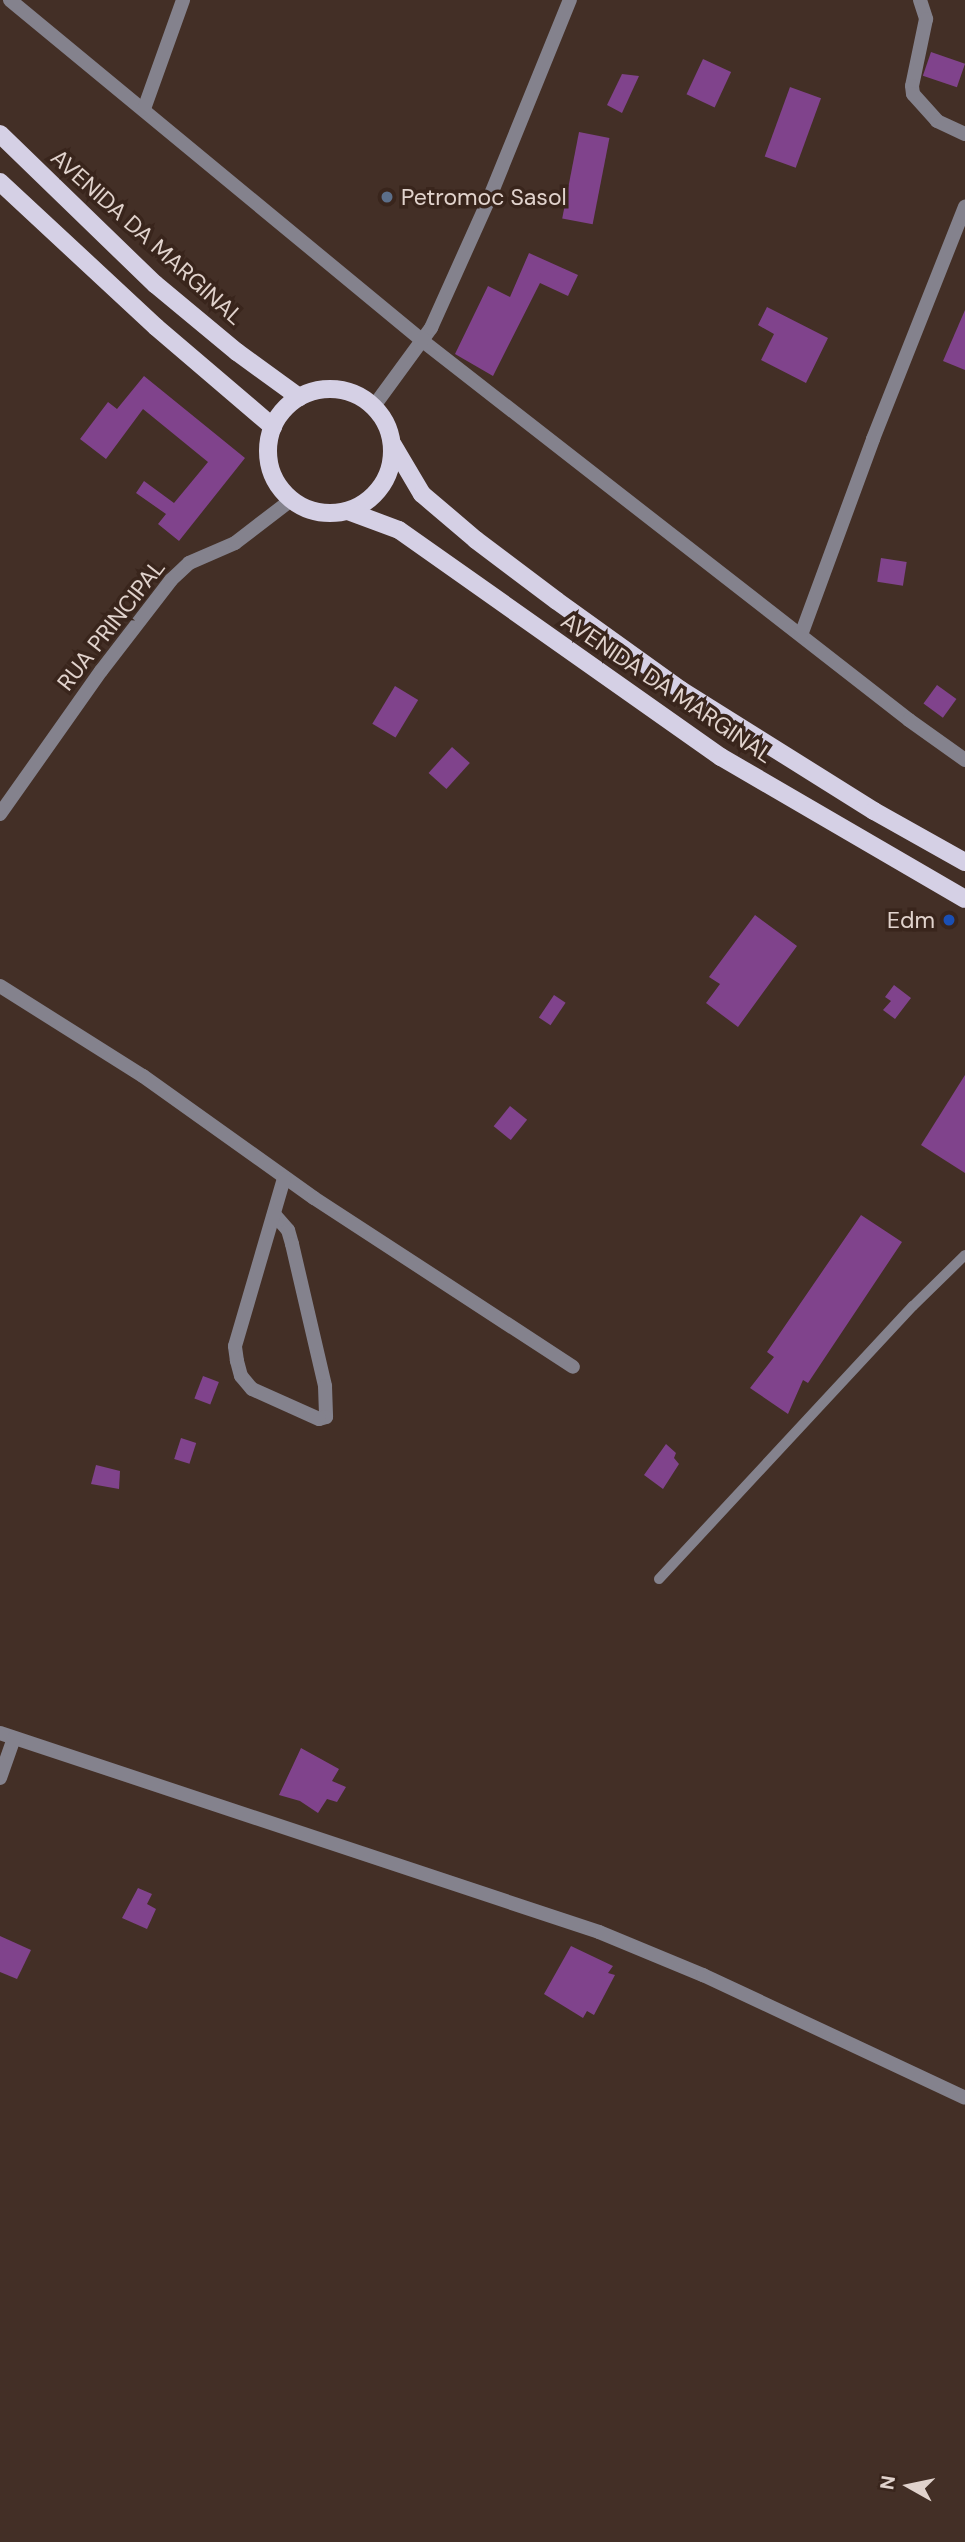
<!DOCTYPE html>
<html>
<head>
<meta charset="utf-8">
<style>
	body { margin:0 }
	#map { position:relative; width:965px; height:2542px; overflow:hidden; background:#432f26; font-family:"DM Sans",sans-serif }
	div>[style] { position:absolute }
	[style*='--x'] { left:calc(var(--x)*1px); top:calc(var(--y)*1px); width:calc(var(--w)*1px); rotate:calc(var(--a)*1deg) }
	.building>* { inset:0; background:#80438c; transform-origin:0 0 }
	.lane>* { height:10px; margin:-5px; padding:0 5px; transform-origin:5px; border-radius:5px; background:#84828d }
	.street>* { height:14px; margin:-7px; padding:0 7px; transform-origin:7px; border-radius:7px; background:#84828d }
	.primary>* { height:18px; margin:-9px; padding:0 9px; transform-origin:9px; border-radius:9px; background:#d5d0e5 }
	.primary>.ring { margin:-9px; padding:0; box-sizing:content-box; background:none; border:18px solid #d5d0e5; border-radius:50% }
	.dots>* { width:19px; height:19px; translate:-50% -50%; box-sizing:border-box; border:4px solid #39251c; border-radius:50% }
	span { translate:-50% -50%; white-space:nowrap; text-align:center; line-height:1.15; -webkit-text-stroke:7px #39251c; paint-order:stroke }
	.poi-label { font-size:23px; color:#e1d3cd }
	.left { translate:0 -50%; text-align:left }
	.right { translate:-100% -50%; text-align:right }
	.street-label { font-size:23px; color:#e1d3cd }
	.north { position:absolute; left:874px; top:2451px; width:70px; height:70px; -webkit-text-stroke:5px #39251c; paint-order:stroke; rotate:279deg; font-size:19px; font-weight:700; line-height:28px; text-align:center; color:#e1d3cd }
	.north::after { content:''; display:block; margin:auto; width:24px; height:32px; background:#e1d3cd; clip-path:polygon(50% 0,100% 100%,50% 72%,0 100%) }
</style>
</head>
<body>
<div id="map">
	<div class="building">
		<i style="left:931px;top:52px;width:36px;height:25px;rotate:19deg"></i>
		<i style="left:703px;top:59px;width:31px;height:39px;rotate:25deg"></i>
		<i style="clip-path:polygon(622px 74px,639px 76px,622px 113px,607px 105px)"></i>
		<i style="left:790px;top:87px;width:33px;height:74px;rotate:20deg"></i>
		<i style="left:579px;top:132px;width:31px;height:88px;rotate:11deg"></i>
		<i style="clip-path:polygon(529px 253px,578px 275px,568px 296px,540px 283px,493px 376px,455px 354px,488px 286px,510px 297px)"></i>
		<i style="clip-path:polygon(767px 307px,828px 338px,806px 383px,761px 360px,774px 334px,758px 325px)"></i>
		<i style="clip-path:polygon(965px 310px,965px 370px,943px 361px)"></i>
		<i style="clip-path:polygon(144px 376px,245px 458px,179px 541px,158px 524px,166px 514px,136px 493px,144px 481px,174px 503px,208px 462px,143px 409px,106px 459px,80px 439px,108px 402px,117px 409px)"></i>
		<i style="left:881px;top:558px;width:26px;height:24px;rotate:9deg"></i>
		<i style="left:937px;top:685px;width:24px;height:23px;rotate:36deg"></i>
		<i style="left:395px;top:686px;width:27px;height:44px;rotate:31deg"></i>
		<i style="left:452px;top:747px;width:24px;height:35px;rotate:42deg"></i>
		<i style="clip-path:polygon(755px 915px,797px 946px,738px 1027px,706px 1003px,720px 984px,709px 977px)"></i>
		<i style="clip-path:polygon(894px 985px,911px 998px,895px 1019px,883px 1010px,891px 1001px,885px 997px)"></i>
		<i style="left:554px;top:995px;width:14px;height:27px;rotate:34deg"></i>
		<i style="clip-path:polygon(965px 1075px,965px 1173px,921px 1145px)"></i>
		<i style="left:510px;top:1106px;width:22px;height:26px;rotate:39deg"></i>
		<i style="clip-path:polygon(861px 1215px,902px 1242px,808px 1383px,803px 1380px,788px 1414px,750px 1388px,774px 1357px,767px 1352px)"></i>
		<i style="left:203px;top:1376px;width:17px;height:24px;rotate:21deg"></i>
		<i style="left:181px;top:1438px;width:16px;height:22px;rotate:18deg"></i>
		<i style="clip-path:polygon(666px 1444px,676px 1453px,674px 1458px,679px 1464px,663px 1489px,644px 1475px)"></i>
		<i style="clip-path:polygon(96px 1465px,120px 1471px,119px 1489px,91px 1484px)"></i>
		<i style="clip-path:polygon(301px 1748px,339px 1769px,332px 1781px,346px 1787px,337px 1802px,327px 1799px,318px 1813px,300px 1801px,279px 1795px)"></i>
		<i style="clip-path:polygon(138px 1888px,152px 1894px,147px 1904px,156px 1909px,147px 1929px,122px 1918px)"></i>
		<i style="clip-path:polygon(0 1936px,31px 1950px,17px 1979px,0 1972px)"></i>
		<i style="clip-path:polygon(571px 1946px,613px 1966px,608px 1973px,615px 1975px,594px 2015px,587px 2011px,583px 2018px,544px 1994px)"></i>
	</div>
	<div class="lane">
		<i style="--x:659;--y:1579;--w:373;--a:-47.1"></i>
		<i style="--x:913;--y:1306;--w:73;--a:-44.4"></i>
	</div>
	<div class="street">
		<i style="--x:10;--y:0;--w:537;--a:39.56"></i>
		<i style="--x:424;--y:342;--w:615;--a:37.93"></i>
		<i style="--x:909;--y:720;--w:69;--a:35.5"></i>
		<i style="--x:920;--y:0;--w:20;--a:72"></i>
		<i style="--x:926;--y:19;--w:68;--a:101.8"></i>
		<i style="--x:912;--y:86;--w:8;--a:83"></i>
		<i style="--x:913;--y:94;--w:36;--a:48"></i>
		<i style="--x:937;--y:121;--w:31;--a:25"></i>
		<i style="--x:144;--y:109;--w:116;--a:-70.3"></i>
		<i style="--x:374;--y:406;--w:97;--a:-53.8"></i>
		<i style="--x:431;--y:328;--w:141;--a:-65.8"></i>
		<i style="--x:489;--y:199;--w:215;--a:-67.9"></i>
		<i style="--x:801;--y:635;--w:209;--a:-69.8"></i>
		<i style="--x:873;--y:439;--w:250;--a:-68.4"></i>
		<i style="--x:0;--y:814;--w:175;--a:-54.8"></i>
		<i style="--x:101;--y:671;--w:115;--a:-52.4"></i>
		<i style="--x:171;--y:580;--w:25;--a:-43"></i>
		<i style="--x:189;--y:563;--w:50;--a:-23.5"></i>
		<i style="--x:235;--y:543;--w:71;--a:-37.5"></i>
		<i style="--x:0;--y:986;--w:169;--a:32.2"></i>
		<i style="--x:143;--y:1076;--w:210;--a:35.5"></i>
		<i style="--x:314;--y:1198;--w:309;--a:33.1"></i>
		<i style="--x:274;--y:1214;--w:21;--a:49"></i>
		<i style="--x:288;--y:1230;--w:15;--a:74"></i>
		<i style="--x:292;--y:1244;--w:146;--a:76.9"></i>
		<i style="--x:325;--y:1386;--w:31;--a:88"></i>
		<i style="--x:326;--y:1417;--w:7;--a:164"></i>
		<i style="--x:319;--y:1419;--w:73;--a:-155.9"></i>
		<i style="--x:252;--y:1389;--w:17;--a:-130"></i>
		<i style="--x:241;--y:1376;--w:16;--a:-105"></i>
		<i style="--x:237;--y:1361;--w:15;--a:-98"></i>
		<i style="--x:235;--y:1346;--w:175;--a:-73.7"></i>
		<i style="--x:0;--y:1733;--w:631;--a:18.38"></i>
		<i style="--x:599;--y:1932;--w:113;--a:22.5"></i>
		<i style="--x:703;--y:1975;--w:289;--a:25.1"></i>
		<i style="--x:0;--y:1778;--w:42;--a:-70.7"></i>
	</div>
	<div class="primary">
		<i style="--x:0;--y:134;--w:216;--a:44.1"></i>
		<i style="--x:155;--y:284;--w:107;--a:39.7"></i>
		<i style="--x:237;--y:352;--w:77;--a:36"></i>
		<i style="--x:0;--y:182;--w:213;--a:42.9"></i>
		<i style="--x:156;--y:327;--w:154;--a:40.5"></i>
		<i class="ring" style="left:268px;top:389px;width:106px;height:106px"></i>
		<i style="--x:393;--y:445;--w:57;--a:59.4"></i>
		<i style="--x:422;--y:494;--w:71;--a:40.4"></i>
		<i style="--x:476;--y:540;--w:101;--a:37"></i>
		<i style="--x:557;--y:601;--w:153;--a:35.7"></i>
		<i style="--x:681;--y:690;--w:228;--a:32.1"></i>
		<i style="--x:874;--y:811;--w:104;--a:29.3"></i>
		<i style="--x:348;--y:511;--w:54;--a:20.4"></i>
		<i style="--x:399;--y:530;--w:394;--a:35.2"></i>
		<i style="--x:721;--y:757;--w:282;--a:30.2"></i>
	</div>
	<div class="dots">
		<i style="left:387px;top:197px;background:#5c6f8a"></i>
		<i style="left:949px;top:920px;background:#1a4fb4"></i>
	</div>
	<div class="poi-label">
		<span class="left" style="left:401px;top:197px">Petromoc Sasol</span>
		<span class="right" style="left:935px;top:920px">Edm</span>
	</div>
	<div class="street-label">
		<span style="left:147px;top:237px;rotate:42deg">AVENIDA DA MARGINAL</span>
		<span style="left:111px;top:625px;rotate:-52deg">RUA PRINCIPAL</span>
		<span style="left:667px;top:688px;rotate:34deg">AVENIDA DA MARGINAL</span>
	</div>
	<div class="north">N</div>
</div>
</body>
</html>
